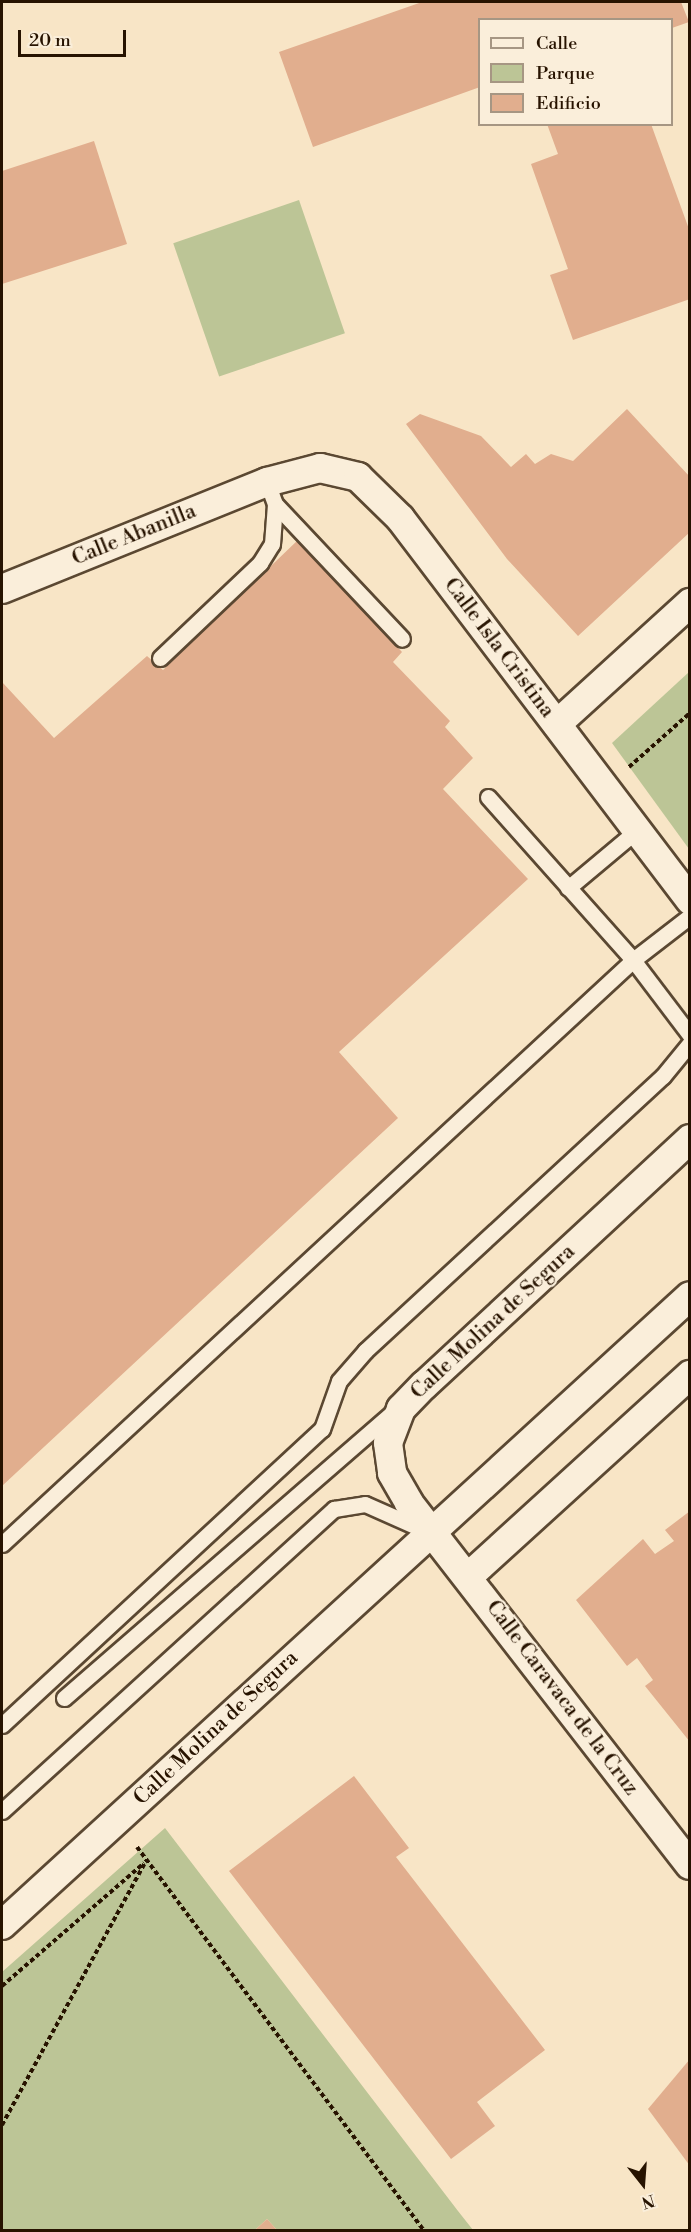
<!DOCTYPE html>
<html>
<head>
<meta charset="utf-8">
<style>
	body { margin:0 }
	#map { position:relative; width:691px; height:2232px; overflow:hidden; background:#f8e5c6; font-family:"Libre Bodoni",serif }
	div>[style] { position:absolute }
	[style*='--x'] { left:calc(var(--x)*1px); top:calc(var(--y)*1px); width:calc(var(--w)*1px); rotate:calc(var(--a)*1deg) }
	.green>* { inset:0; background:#bcc596; transform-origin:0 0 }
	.building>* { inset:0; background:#e1ae8e }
	.path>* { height:4px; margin-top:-2px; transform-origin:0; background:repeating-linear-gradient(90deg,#271300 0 4.5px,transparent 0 7.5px) }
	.roads { filter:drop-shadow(2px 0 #5b4832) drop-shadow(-2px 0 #5b4832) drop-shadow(0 2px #5b4832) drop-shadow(0 -2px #5b4832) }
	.lane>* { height:15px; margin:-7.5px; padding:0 7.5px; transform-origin:7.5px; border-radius:7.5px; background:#faeeda }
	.street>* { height:28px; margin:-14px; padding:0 14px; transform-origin:14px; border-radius:14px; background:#faeeda }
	span { translate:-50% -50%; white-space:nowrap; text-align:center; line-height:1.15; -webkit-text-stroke:4.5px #faeeda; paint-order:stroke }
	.street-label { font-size:21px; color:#271300 }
	.frame { position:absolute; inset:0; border:3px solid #271300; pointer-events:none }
	.legend { position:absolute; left:478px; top:18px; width:195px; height:108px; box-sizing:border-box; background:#faeeda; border:2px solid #a69683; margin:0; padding:8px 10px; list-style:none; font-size:18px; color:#271300 }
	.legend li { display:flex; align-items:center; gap:12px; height:30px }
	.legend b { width:30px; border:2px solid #a69683 }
	.north { position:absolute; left:613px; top:2154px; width:60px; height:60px; -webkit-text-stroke:4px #faeeda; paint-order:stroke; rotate:163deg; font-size:16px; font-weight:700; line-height:24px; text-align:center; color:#271300 }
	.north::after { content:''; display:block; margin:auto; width:21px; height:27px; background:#271300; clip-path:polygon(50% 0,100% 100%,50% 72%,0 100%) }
	.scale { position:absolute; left:18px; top:30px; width:108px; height:27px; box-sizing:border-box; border:3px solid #271300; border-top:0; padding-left:8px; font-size:18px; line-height:21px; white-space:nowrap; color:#271300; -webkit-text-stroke:4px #faeeda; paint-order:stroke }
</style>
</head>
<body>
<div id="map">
	<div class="green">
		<i style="left:299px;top:200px;width:141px;height:133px;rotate:71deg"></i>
		<i style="clip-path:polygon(689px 672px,689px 849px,612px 743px)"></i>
		<i style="clip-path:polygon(165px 1828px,458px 2211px,473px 2230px,277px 2230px,267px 2219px,255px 2230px,2px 2230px,2px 1972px)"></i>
	</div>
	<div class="building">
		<i style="clip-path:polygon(422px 2px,681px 2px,689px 22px,672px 28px,672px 20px,480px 20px,480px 87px,313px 147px,279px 52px)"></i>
		<i style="clip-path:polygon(547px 124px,651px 124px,690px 232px,690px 299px,573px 340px,550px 275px,568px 269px,531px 164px,558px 154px)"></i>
		<i style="clip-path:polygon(94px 141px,127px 244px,2px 284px,2px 171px)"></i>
		<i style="clip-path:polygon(627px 409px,690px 477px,690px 532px,578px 636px,507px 559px,406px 424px,420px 414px,481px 436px,511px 467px,526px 454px,535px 464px,551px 454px,573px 461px)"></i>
		<i style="clip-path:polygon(299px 539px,402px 652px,393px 662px,450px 721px,445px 727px,473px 758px,443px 789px,528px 879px,339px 1052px,398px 1118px,2px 1486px,2px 682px,54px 738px,147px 656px,163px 670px)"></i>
		<i style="clip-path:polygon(690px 1511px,690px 1742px,645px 1686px,653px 1680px,637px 1658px,627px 1666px,576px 1600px,643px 1539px,655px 1554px,674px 1541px,665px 1530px)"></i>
		<i style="clip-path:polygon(354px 1776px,409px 1848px,396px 1857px,545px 2050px,477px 2102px,495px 2126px,451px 2159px,229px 1871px)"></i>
		<i style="clip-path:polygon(690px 2059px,690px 2166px,648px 2109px)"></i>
		<i style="clip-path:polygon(267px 2219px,277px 2230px,255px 2230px)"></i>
	</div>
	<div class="path">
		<i style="--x:629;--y:767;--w:81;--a:-41.5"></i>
		<i style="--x:137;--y:1847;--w:479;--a:53.2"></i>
		<i style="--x:2;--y:1986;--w:188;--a:-40.9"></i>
		<i style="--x:2;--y:2125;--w:301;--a:-61.4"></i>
	</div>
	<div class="roads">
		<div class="lane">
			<i style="--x:275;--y:504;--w:185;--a:46.7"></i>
			<i style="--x:160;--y:658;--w:138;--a:-43.5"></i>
			<i style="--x:260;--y:563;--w:22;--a:-58"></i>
			<i style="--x:272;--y:544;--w:40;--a:-85.7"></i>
			<i style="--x:275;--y:504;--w:23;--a:-110"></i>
			<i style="--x:488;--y:797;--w:218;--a:48.3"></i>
			<i style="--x:633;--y:960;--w:94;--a:52.8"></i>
			<i style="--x:568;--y:888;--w:90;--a:-40"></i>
			<i style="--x:2;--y:1544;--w:860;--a:-42.78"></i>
			<i style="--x:633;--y:960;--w:72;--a:-37.7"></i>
			<i style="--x:64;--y:1698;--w:440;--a:-41"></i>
			<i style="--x:2;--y:1725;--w:436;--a:-42.8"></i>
			<i style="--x:322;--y:1429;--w:51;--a:-70.5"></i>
			<i style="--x:339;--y:1381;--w:40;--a:-49"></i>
			<i style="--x:365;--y:1351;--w:405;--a:-42.7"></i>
			<i style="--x:663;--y:1076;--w:43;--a:-50.7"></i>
			<i style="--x:2;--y:1811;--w:449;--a:-42.3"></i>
			<i style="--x:334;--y:1509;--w:31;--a:-9"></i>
			<i style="--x:365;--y:1504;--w:64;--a:23.8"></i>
		</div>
		<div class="street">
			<i style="--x:2;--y:589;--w:286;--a:-22"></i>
			<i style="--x:267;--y:482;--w:55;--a:-14.8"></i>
			<i style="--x:320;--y:468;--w:39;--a:13"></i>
			<i style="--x:358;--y:477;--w:59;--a:44.3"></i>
			<i style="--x:400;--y:518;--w:480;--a:52.8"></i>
			<i style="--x:557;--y:724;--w:180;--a:-42.3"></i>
			<i style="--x:690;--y:1139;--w:362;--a:137.2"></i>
			<i style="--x:424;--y:1385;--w:33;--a:134"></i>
			<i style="--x:401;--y:1409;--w:36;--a:111"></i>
			<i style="--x:388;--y:1443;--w:30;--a:82"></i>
			<i style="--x:392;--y:1473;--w:34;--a:60"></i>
			<i style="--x:409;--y:1503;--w:458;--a:52.2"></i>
			<i style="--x:469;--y:1576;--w:299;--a:-42.3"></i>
			<i style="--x:2;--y:1925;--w:932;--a:-42.43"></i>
		</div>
	</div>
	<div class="street-label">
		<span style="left:134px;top:535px;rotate:-22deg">Calle Abanilla</span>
		<span style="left:499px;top:648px;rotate:53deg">Calle Isla Cristina</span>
		<span style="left:493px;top:1322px;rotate:-43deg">Calle Molina de Segura</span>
		<span style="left:562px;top:1698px;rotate:53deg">Calle Caravaca de la Cruz</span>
		<span style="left:216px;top:1728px;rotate:-43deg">Calle Molina de Segura</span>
	</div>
	<div class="frame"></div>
	<ul class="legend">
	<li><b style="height:8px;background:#faeeda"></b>Calle</li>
	<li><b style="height:16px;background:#bcc596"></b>Parque</li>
	<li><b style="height:16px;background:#e1ae8e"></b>Edificio</li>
	</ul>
	<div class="north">N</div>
	<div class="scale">20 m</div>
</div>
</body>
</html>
